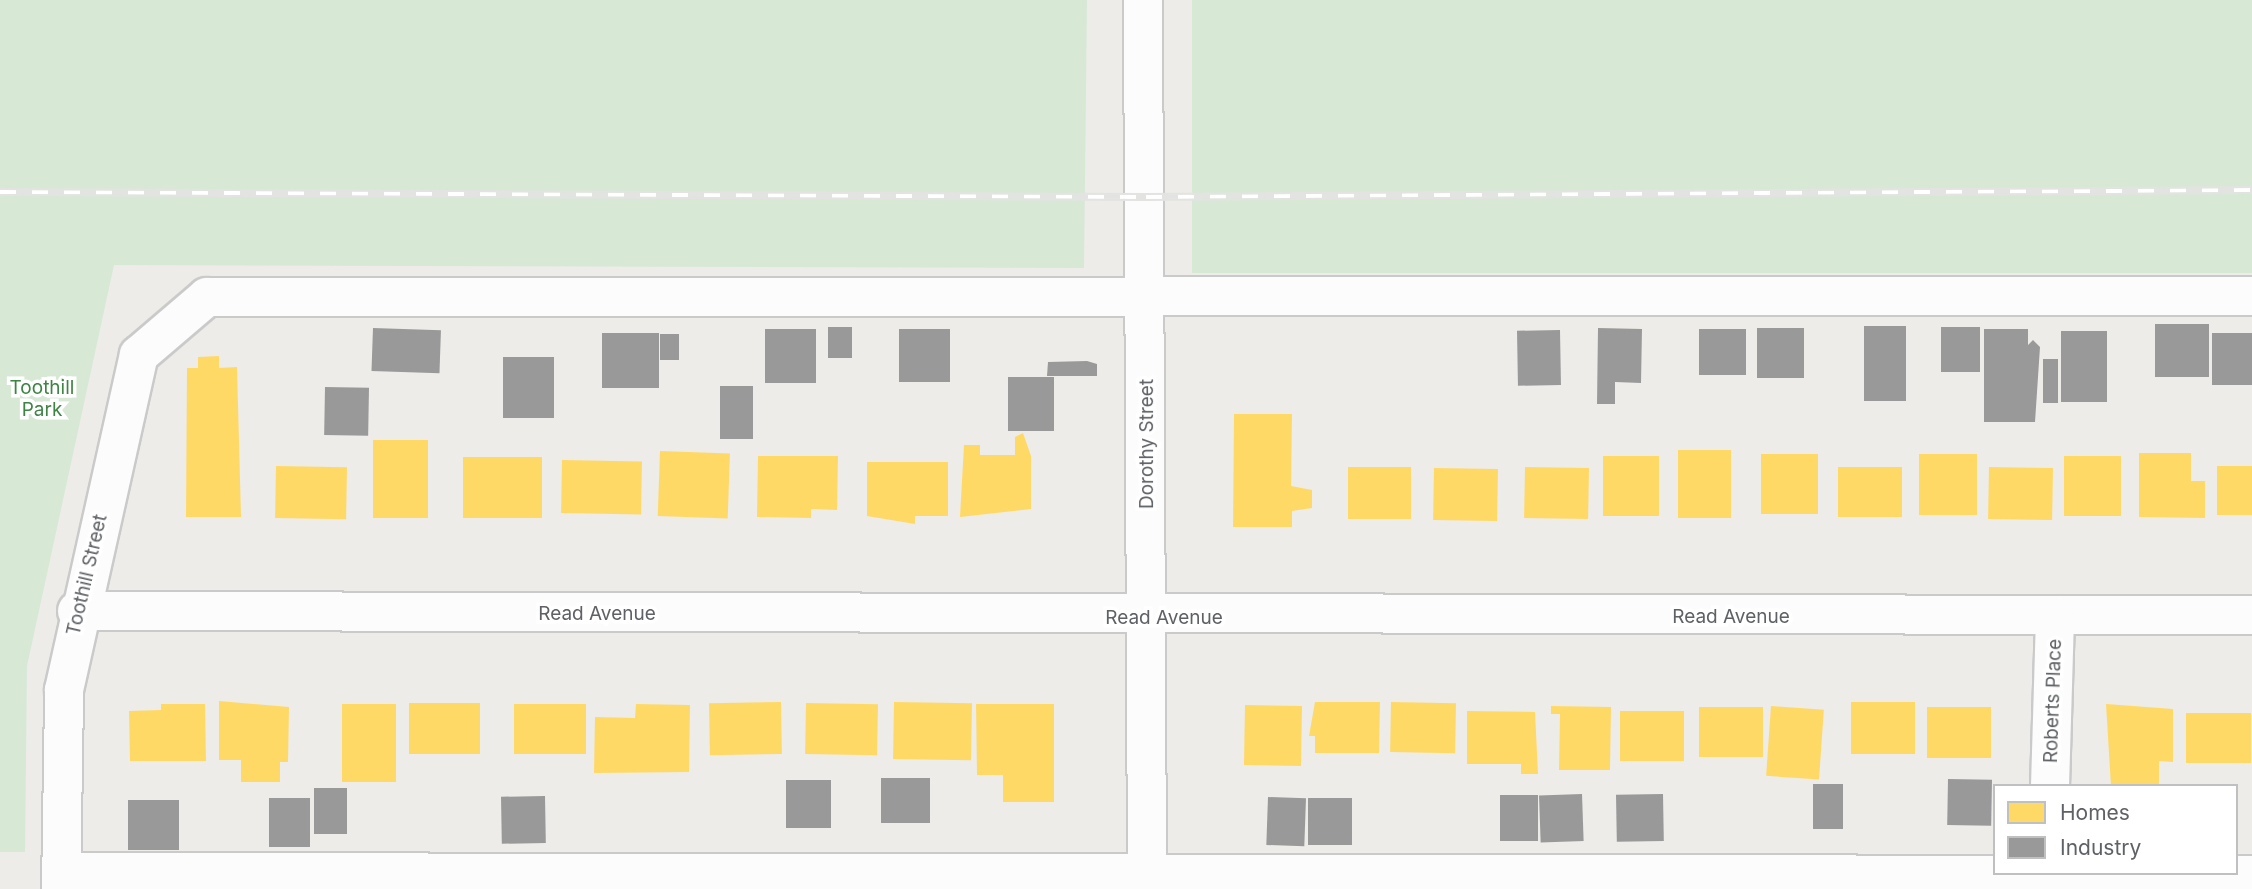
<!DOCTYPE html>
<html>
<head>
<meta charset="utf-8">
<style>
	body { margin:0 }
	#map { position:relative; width:2252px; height:889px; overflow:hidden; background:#edece8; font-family:Inter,sans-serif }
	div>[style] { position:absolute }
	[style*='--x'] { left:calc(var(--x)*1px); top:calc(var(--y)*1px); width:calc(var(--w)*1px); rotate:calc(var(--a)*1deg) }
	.green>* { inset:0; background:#d7e8d5; transform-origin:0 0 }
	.homes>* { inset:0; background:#ffd966; transform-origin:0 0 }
	.industry>* { inset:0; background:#999; transform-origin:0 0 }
	.roads { filter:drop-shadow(2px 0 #cacaca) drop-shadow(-2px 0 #cacaca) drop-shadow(0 2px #cacaca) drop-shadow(0 -2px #cacaca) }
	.minor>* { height:38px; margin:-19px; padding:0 19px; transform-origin:19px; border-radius:19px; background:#fcfcfc }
	.rail>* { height:8px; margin-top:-4px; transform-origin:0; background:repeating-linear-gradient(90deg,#fff 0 16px,#e3e3e2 0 32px); box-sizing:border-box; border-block:2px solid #e3e3e2 }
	span { translate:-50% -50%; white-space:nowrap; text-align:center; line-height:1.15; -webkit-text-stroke:7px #fff; paint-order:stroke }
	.park-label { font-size:19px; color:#3e8444 }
	.street-label { font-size:19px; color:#5e6165 }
	.legend { position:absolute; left:1993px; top:784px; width:245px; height:91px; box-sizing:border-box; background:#fff; border:2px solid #bfc0c1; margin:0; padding:9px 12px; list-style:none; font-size:21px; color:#5e6165 }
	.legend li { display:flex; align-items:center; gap:14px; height:35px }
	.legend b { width:35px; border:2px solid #bfc0c1 }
</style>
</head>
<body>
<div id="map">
	<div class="green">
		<i style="clip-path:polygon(0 0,1087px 0,1084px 268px,114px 265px,27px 666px,25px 852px,0 852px)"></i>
		<i style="left:2252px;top:0;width:273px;height:1060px;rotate:90deg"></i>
	</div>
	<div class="homes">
		<i style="clip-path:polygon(219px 356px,219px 368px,237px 367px,241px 517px,186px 517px,187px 368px,198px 368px,198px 357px)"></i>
		<i style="clip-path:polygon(1234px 414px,1292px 414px,1291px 486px,1312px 490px,1312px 508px,1292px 511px,1292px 527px,1233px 527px)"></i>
		<i style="clip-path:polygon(1023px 433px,1031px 456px,1031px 509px,960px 517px,964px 445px,980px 445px,980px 455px,1015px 455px,1015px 437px)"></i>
		<i style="left:373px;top:440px;width:55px;height:78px"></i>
		<i style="left:1678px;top:450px;width:53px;height:68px"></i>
		<i style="left:660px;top:451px;width:70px;height:65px;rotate:2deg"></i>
		<i style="clip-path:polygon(2139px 453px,2191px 453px,2191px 481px,2205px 481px,2205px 518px,2139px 517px)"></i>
		<i style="left:1761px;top:454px;width:57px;height:60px"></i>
		<i style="left:1919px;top:454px;width:58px;height:61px"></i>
		<i style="clip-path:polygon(758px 456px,838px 456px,837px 510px,811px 509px,811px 518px,757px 517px)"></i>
		<i style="left:1603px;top:456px;width:56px;height:60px"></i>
		<i style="left:2064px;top:456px;width:57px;height:60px"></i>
		<i style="left:463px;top:457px;width:79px;height:61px"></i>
		<i style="left:562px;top:460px;width:80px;height:53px;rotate:1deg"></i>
		<i style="clip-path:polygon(867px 462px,948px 462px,948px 516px,915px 516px,915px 524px,867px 516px)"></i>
		<i style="left:276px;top:466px;width:71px;height:52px;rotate:1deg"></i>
		<i style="left:2217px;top:466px;width:35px;height:49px"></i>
		<i style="left:1348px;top:467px;width:63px;height:52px"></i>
		<i style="left:1525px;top:467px;width:64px;height:51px;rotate:1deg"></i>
		<i style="left:1838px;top:467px;width:64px;height:50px"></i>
		<i style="left:1989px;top:467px;width:64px;height:52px;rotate:1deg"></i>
		<i style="left:1434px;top:468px;width:64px;height:52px;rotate:1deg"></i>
		<i style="clip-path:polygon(219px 701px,289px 707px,288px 762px,280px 762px,280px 782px,241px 782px,241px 760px,219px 760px)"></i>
		<i style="left:781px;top:702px;width:52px;height:72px;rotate:89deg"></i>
		<i style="left:894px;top:702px;width:78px;height:57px;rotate:1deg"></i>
		<i style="clip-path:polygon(1315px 702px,1380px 702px,1379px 753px,1315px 753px,1315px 736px,1309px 736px)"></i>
		<i style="left:1391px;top:702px;width:65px;height:50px;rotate:1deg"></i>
		<i style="left:1851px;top:702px;width:64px;height:52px"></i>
		<i style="left:409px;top:703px;width:71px;height:51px"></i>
		<i style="left:806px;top:703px;width:72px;height:51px;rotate:1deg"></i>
		<i style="clip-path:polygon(161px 704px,205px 704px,206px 761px,130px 761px,129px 711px,161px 710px)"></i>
		<i style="left:342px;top:704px;width:54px;height:78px"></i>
		<i style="left:514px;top:704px;width:72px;height:50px"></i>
		<i style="clip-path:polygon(636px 704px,690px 705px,689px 772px,594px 773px,595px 717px,635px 718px)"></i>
		<i style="clip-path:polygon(976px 704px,1054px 704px,1054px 802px,1003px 802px,1003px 775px,977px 775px)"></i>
		<i style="clip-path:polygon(2106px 704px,2173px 709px,2173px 762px,2159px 761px,2159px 786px,2111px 786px)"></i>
		<i style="left:1302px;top:706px;width:60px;height:57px;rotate:91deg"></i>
		<i style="clip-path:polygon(1551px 706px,1611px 707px,1610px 770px,1559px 770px,1560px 714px,1551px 714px)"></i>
		<i style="left:1771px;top:706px;width:53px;height:70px;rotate:4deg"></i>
		<i style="left:1699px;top:707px;width:64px;height:50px"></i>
		<i style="left:1927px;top:707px;width:64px;height:51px"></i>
		<i style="clip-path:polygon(1467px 711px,1535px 712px,1538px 774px,1521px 774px,1521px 764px,1467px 764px)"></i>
		<i style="left:1620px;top:711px;width:64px;height:50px"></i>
		<i style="left:2186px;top:713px;width:65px;height:50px"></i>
	</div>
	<div class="industry">
		<i style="left:2155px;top:324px;width:54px;height:53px"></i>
		<i style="left:1864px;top:326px;width:42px;height:75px"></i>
		<i style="left:828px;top:327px;width:24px;height:31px"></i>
		<i style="left:1941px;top:327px;width:39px;height:45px"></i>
		<i style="left:373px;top:328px;width:68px;height:43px;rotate:2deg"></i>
		<i style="clip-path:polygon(1598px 328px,1642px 329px,1641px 383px,1615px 382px,1615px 404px,1597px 404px)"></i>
		<i style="left:1757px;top:328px;width:47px;height:50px"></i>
		<i style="left:765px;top:329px;width:51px;height:54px"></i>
		<i style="left:899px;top:329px;width:51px;height:53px"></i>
		<i style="left:1746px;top:329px;width:46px;height:47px;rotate:90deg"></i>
		<i style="clip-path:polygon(1984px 329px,2028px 329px,2028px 345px,2033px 340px,2040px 347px,2035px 422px,1984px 422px)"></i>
		<i style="left:1560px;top:330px;width:55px;height:43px;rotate:89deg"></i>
		<i style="left:2061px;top:331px;width:46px;height:71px"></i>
		<i style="left:602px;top:333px;width:57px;height:55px"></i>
		<i style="left:2212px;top:333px;width:40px;height:52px"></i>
		<i style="left:679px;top:334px;width:26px;height:19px;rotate:90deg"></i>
		<i style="left:503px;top:357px;width:51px;height:61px"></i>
		<i style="left:2043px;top:359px;width:15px;height:44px"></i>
		<i style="clip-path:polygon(1087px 361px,1097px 364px,1097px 376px,1047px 376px,1048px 362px)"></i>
		<i style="left:1054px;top:377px;width:54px;height:46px;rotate:90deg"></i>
		<i style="left:720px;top:386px;width:33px;height:53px"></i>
		<i style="left:325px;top:387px;width:44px;height:48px;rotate:1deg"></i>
		<i style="left:881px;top:778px;width:49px;height:45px"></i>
		<i style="left:1948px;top:779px;width:44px;height:46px;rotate:1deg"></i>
		<i style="left:786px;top:780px;width:45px;height:48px"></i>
		<i style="left:1813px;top:784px;width:30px;height:45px"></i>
		<i style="left:314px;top:788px;width:33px;height:46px"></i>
		<i style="left:1582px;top:794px;width:47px;height:43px;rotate:88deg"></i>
		<i style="left:1663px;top:794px;width:47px;height:47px;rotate:89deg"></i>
		<i style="left:1500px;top:795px;width:38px;height:46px"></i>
		<i style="left:545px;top:796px;width:47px;height:44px;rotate:89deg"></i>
		<i style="left:1268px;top:797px;width:38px;height:48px;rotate:2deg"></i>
		<i style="left:269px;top:798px;width:41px;height:49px"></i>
		<i style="left:1308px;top:798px;width:44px;height:47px"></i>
		<i style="left:128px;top:800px;width:51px;height:50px"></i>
	</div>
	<div class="roads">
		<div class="minor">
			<i style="--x:1143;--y:0;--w:889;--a:89.74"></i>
			<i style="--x:77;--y:611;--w:2175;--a:0.11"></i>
			<i style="--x:2050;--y:786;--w:170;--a:-88.3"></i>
			<i style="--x:61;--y:872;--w:2191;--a:0.08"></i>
			<i style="--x:61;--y:889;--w:199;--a:-89.1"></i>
			<i style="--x:64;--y:690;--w:343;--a:-77.4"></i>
			<i style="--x:139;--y:355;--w:89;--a:-40.5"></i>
			<i style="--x:207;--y:297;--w:2045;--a:-0.03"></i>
		</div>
	</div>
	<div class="rail">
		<i style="--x:0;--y:192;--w:1146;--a:0.25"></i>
		<i style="--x:1146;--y:197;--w:1106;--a:-0.36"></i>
	</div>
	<div class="park-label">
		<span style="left:42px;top:399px">Toothill<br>Park</span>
	</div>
	<div class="street-label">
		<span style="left:1147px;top:444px;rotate:-90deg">Dorothy Street</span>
		<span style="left:87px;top:575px;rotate:-77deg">Toothill Street</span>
		<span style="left:597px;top:614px">Read Avenue</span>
		<span style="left:1731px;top:617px">Read Avenue</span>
		<span style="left:1164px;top:618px">Read Avenue</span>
		<span style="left:2053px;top:701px;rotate:-88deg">Roberts Place</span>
	</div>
	<ul class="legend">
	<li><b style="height:19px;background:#ffd966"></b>Homes</li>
	<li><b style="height:19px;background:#999"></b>Industry</li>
	</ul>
</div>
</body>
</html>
